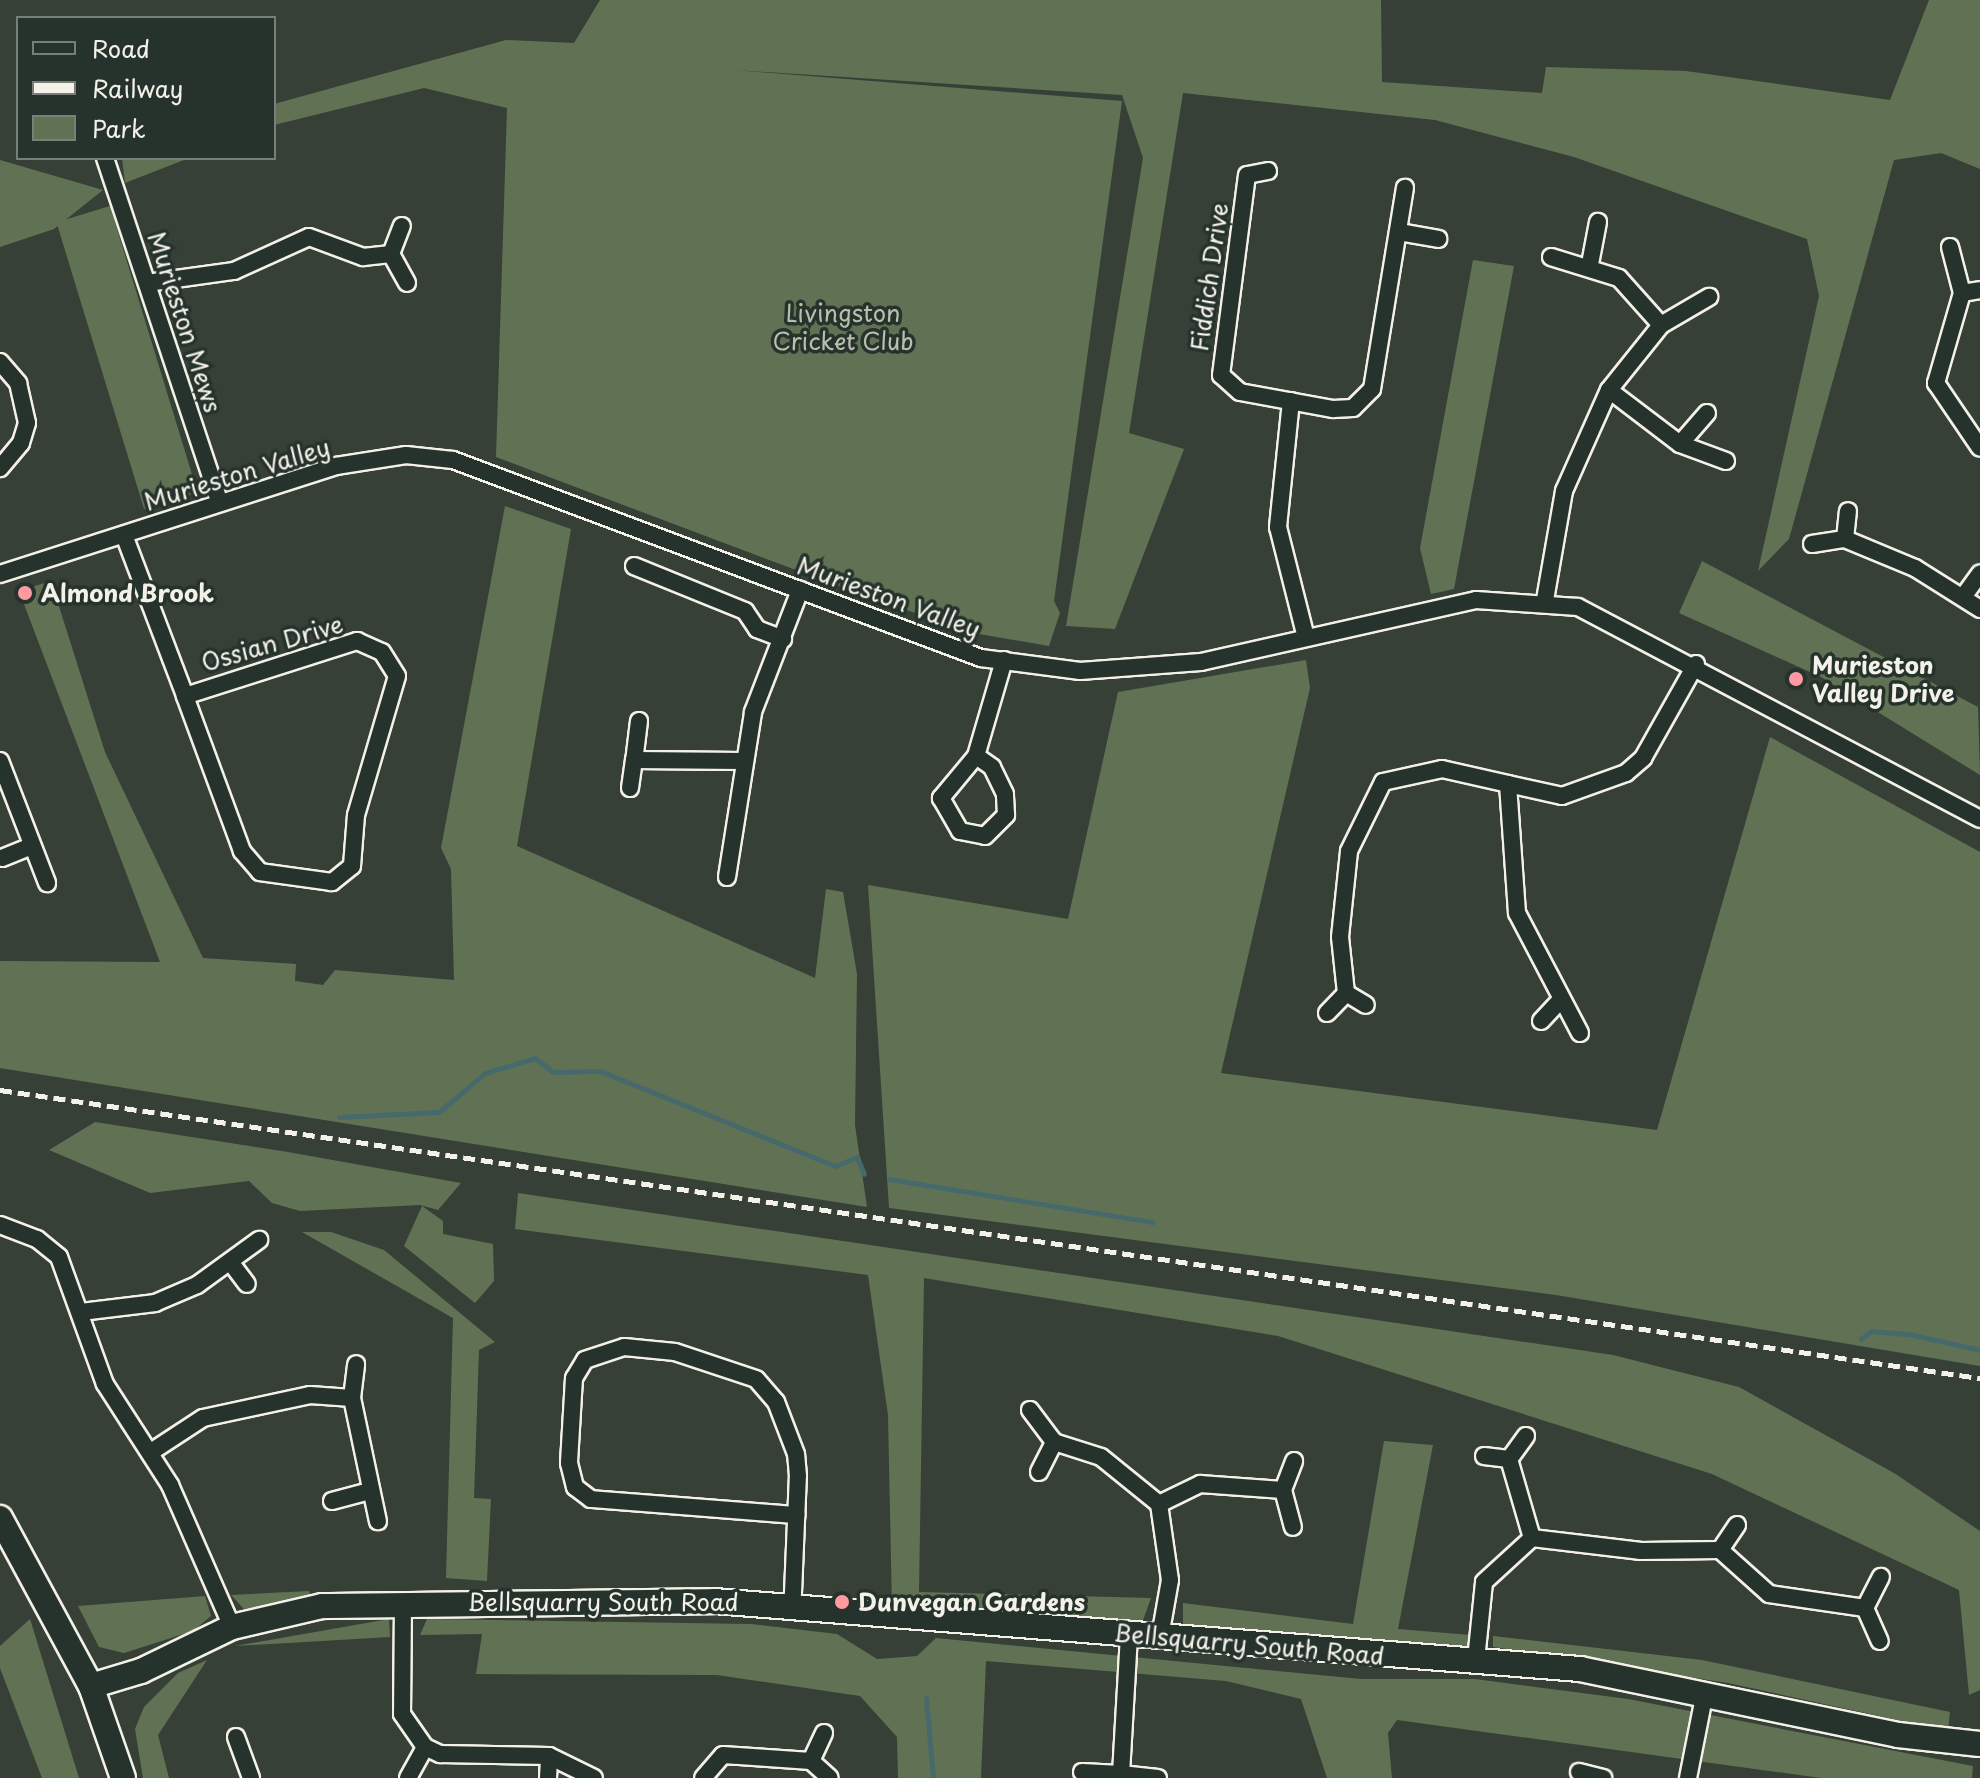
<!DOCTYPE html>
<html>
<head>
<meta charset="utf-8">
<style>
	body { margin:0 }
	#map { position:relative; width:1980px; height:1778px; overflow:hidden; background:#374036; font-family:"Playpen Sans",sans-serif }
	div>[style] { position:absolute }
	[style*='--x'] { left:calc(var(--x)*1px); top:calc(var(--y)*1px); width:calc(var(--w)*1px); rotate:calc(var(--a)*1deg) }
	.green>* { inset:0; background:#617254; transform-origin:0 0 }
	.stream>* { height:5px; margin:-2.5px; padding:0 2.5px; transform-origin:2.5px; border-radius:2.5px; background:#466a6c }
	.roads { filter:drop-shadow(2px 0 #f4f1e8) drop-shadow(-2px 0 #f4f1e8) drop-shadow(0 2px #f4f1e8) drop-shadow(0 -2px #f4f1e8) }
	.street>* { height:16px; margin:-8px; padding:0 8px; transform-origin:8px; border-radius:8px; background:#26332d }
	.secondary>* { height:24px; margin:-12px; padding:0 12px; transform-origin:12px; border-radius:12px; background:#26332d }
	.rail>* { height:5px; margin-top:-2.5px; transform-origin:0; background:repeating-linear-gradient(90deg,#f4f1e8 0 12px,transparent 0 18px) }
	.dots>* { width:22px; height:22px; translate:-50% -50%; box-sizing:border-box; border:4px solid #26332d; border-radius:50% }
	span { translate:-50% -50%; white-space:nowrap; text-align:center; line-height:1.15; -webkit-text-stroke:7px #26332d; paint-order:stroke }
	.street-label { font-size:24px; color:#f4f1e8 }
	.park-label { font-size:24px; color:#b9bead }
	.poi-label { font-size:24px; color:#f4f1e8; font-weight:700 }
	.left { translate:0 -50%; text-align:left }
	.legend { position:absolute; left:16px; top:16px; width:260px; height:144px; box-sizing:border-box; background:#26332d; border:2px solid #787f78; margin:0; padding:10px 14px; list-style:none; font-size:24px; color:#f4f1e8 }
	.legend li { display:flex; align-items:center; gap:16px; height:40px }
	.legend b { width:40px; border:2px solid #787f78 }
</style>
</head>
<body>
<div id="map">
	<div class="green">
		<i style="clip-path:polygon(600px 0,1381px 0,1382px 82px,1542px 93px,1546px 67px,1686px 71px,1890px 100px,1929px 0,1980px 0,1980px 169px,1941px 153px,1894px 160px,1789px 539px,1758px 571px,1819px 296px,1807px 239px,1574px 157px,1435px 120px,1183px 93px,1129px 433px,1184px 449px,1115px 629px,1066px 626px,1143px 158px,1122px 95px,733px 70px,1122px 101px,1054px 601px,1060px 613px,1049px 646px,979px 634px,870px 598px,496px 457px,507px 108px,424px 88px,274px 125px,274px 104px,506px 40px,574px 43px)"></i>
		<i style="clip-path:polygon(122px 158px,189px 158px,125px 183px)"></i>
		<i style="clip-path:polygon(0 160px,103px 190px,54px 229px,0 247px)"></i>
		<i style="left:110px;top:206px;width:300px;height:56px;rotate:73deg"></i>
		<i style="clip-path:polygon(1473px 260px,1514px 266px,1454px 589px,1431px 594px,1420px 548px)"></i>
		<i style="clip-path:polygon(505px 506px,571px 529px,517px 846px,815px 978px,826px 889px,843px 892px,857px 974px,855px 1125px,867px 1207px,0 1068px,0 961px,160px 962px,19px 591px,51px 581px,105px 752px,203px 958px,296px 964px,295px 981px,323px 985px,335px 970px,454px 980px,451px 869px,441px 848px)"></i>
		<i style="clip-path:polygon(1702px 561px,1978px 707px,1980px 775px,1821px 677px,1679px 613px)"></i>
		<i style="clip-path:polygon(1306px 660px,1310px 688px,1221px 1073px,1657px 1130px,1770px 737px,1980px 852px,1980px 1366px,1556px 1295px,889px 1208px,868px 885px,1068px 919px,1118px 692px)"></i>
		<i style="clip-path:polygon(95px 1122px,288px 1152px,461px 1183px,438px 1210px,420px 1205px,300px 1211px,272px 1203px,249px 1181px,150px 1193px,49px 1150px)"></i>
		<i style="clip-path:polygon(518px 1193px,1613px 1355px,1739px 1387px,1894px 1473px,1980px 1531px,1980px 1690px,1969px 1695px,1959px 1590px,1712px 1474px,1278px 1336px,924px 1278px,919px 1592px,1151px 1598px,1142px 1623px,892px 1610px,888px 1415px,868px 1275px,515px 1229px)"></i>
		<i style="clip-path:polygon(422px 1206px,443px 1221px,443px 1234px,493px 1244px,494px 1281px,475px 1303px,404px 1246px)"></i>
		<i style="clip-path:polygon(302px 1232px,331px 1232px,384px 1250px,495px 1342px,479px 1350px,474px 1498px,491px 1499px,487px 1581px,446px 1578px,453px 1318px)"></i>
		<i style="clip-path:polygon(1384px 1441px,1433px 1445px,1398px 1629px,1471px 1635px,1469px 1650px,1183px 1624px,1183px 1603px,1353px 1624px)"></i>
		<i style="clip-path:polygon(309px 1591px,311px 1599px,244px 1609px,231px 1595px)"></i>
		<i style="clip-path:polygon(205px 1596px,211px 1616px,193px 1631px,124px 1653px,99px 1647px,78px 1606px)"></i>
		<i style="clip-path:polygon(30px 1619px,79px 1778px,42px 1778px,0 1668px,0 1646px)"></i>
		<i style="clip-path:polygon(389px 1619px,390px 1637px,235px 1646px)"></i>
		<i style="clip-path:polygon(427px 1619px,751px 1624px,837px 1634px,877px 1659px,917px 1656px,936px 1638px,1361px 1679px,1475px 1679px,1628px 1699px,1973px 1766px,1972px 1778px,1821px 1778px,1397px 1720px,1388px 1733px,1392px 1778px,1327px 1778px,1301px 1699px,1226px 1681px,986px 1661px,981px 1778px,898px 1778px,897px 1737px,860px 1696px,717px 1675px,476px 1674px,482px 1634px,420px 1635px)"></i>
		<i style="clip-path:polygon(1493px 1636px,1702px 1660px,1950px 1712px,1948px 1731px,1728px 1683px,1493px 1647px)"></i>
		<i style="clip-path:polygon(207px 1660px,158px 1735px,169px 1778px,143px 1778px,135px 1729px,144px 1707px,178px 1673px)"></i>
	</div>
	<div class="stream">
		<i style="--x:339;--y:1117;--w:100;--a:-2.9"></i>
		<i style="--x:439;--y:1112;--w:60;--a:-40.3"></i>
		<i style="--x:485;--y:1073;--w:52;--a:-16.7"></i>
		<i style="--x:535;--y:1058;--w:23;--a:38"></i>
		<i style="--x:553;--y:1072;--w:47;--a:-1.2"></i>
		<i style="--x:600;--y:1071;--w:253;--a:22"></i>
		<i style="--x:835;--y:1166;--w:24;--a:-22"></i>
		<i style="--x:857;--y:1157;--w:18;--a:68"></i>
		<i style="--x:889;--y:1179;--w:267;--a:9.3"></i>
		<i style="--x:1861;--y:1339;--w:13;--a:-39"></i>
		<i style="--x:1871;--y:1331;--w:38;--a:5"></i>
		<i style="--x:1909;--y:1334;--w:73;--a:12.7"></i>
		<i style="--x:926;--y:1698;--w:80;--a:85"></i>
	</div>
	<div class="roads">
		<div class="street">
			<i style="--x:105;--y:158;--w:361;--a:71.6"></i>
			<i style="--x:1268;--y:171;--w:21;--a:169"></i>
			<i style="--x:1247;--y:175;--w:202;--a:97.4"></i>
			<i style="--x:1221;--y:375;--w:25;--a:42"></i>
			<i style="--x:1240;--y:392;--w:95;--a:10.4"></i>
			<i style="--x:1333;--y:409;--w:20;--a:-3"></i>
			<i style="--x:1353;--y:408;--w:27;--a:-45"></i>
			<i style="--x:1372;--y:389;--w:204;--a:-80.7"></i>
			<i style="--x:1399;--y:232;--w:40;--a:10"></i>
			<i style="--x:1950;--y:247;--w:48;--a:75.4"></i>
			<i style="--x:1962;--y:293;--w:94;--a:106.1"></i>
			<i style="--x:1936;--y:383;--w:78;--a:55.9"></i>
			<i style="--x:391;--y:254;--w:33;--a:61"></i>
			<i style="--x:1551;--y:257;--w:71;--a:17.2"></i>
			<i style="--x:1619;--y:278;--w:63;--a:48.2"></i>
			<i style="--x:1590;--y:264;--w:43;--a:-79.2"></i>
			<i style="--x:147;--y:283;--w:88;--a:-7.9"></i>
			<i style="--x:234;--y:271;--w:82;--a:-24.4"></i>
			<i style="--x:309;--y:237;--w:58;--a:20.3"></i>
			<i style="--x:363;--y:257;--w:28;--a:-6"></i>
			<i style="--x:391;--y:254;--w:30;--a:-69"></i>
			<i style="--x:1962;--y:293;--w:18;--a:-9"></i>
			<i style="--x:0;--y:362;--w:28;--a:49"></i>
			<i style="--x:18;--y:383;--w:41;--a:77.3"></i>
			<i style="--x:27;--y:423;--w:21;--a:107"></i>
			<i style="--x:21;--y:443;--w:33;--a:130"></i>
			<i style="--x:1609;--y:390;--w:89;--a:37.3"></i>
			<i style="--x:1680;--y:444;--w:49;--a:20.3"></i>
			<i style="--x:1291;--y:401;--w:127;--a:95.9"></i>
			<i style="--x:1278;--y:527;--w:114;--a:75.8"></i>
			<i style="--x:1680;--y:444;--w:41;--a:-48.9"></i>
			<i style="--x:124;--y:535;--w:172;--a:69.2"></i>
			<i style="--x:185;--y:696;--w:181;--a:-17.7"></i>
			<i style="--x:357;--y:641;--w:27;--a:24"></i>
			<i style="--x:382;--y:652;--w:28;--a:58"></i>
			<i style="--x:397;--y:676;--w:145;--a:106.4"></i>
			<i style="--x:356;--y:815;--w:51;--a:94.5"></i>
			<i style="--x:352;--y:866;--w:26;--a:141"></i>
			<i style="--x:332;--y:882;--w:73;--a:-172.1"></i>
			<i style="--x:260;--y:872;--w:28;--a:-131"></i>
			<i style="--x:242;--y:851;--w:165;--a:-110.2"></i>
			<i style="--x:1845;--y:539;--w:76;--a:22.5"></i>
			<i style="--x:1915;--y:568;--w:77;--a:32.2"></i>
			<i style="--x:1812;--y:544;--w:33;--a:-9"></i>
			<i style="--x:1845;--y:539;--w:28;--a:-84"></i>
			<i style="--x:634;--y:566;--w:120;--a:22.1"></i>
			<i style="--x:745;--y:611;--w:22;--a:56"></i>
			<i style="--x:757;--y:629;--w:28;--a:21"></i>
			<i style="--x:0;--y:574;--w:353;--a:-17.8"></i>
			<i style="--x:336;--y:466;--w:71;--a:-8.9"></i>
			<i style="--x:406;--y:455;--w:47;--a:6.1"></i>
			<i style="--x:453;--y:460;--w:564;--a:20.56"></i>
			<i style="--x:981;--y:658;--w:100;--a:7.5"></i>
			<i style="--x:1080;--y:671;--w:121;--a:-4.3"></i>
			<i style="--x:1201;--y:662;--w:282;--a:-12.7"></i>
			<i style="--x:1476;--y:600;--w:102;--a:3.9"></i>
			<i style="--x:1578;--y:607;--w:454;--a:27.8"></i>
			<i style="--x:1963;--y:597;--w:29;--a:-54"></i>
			<i style="--x:1545;--y:600;--w:111;--a:-80.1"></i>
			<i style="--x:1564;--y:491;--w:111;--a:-66"></i>
			<i style="--x:1609;--y:390;--w:83;--a:-51.3"></i>
			<i style="--x:1661;--y:325;--w:56;--a:-30.3"></i>
			<i style="--x:639;--y:721;--w:39;--a:97"></i>
			<i style="--x:634;--y:760;--w:108;--a:0.5"></i>
			<i style="--x:976;--y:756;--w:55;--a:129.8"></i>
			<i style="--x:941;--y:798;--w:38;--a:60"></i>
			<i style="--x:960;--y:831;--w:25;--a:11"></i>
			<i style="--x:985;--y:836;--w:30;--a:-45"></i>
			<i style="--x:1006;--y:815;--w:21;--a:-93"></i>
			<i style="--x:1005;--y:794;--w:30;--a:-116"></i>
			<i style="--x:992;--y:767;--w:19;--a:-145"></i>
			<i style="--x:976;--y:756;--w:100;--a:-73.7"></i>
			<i style="--x:0;--y:761;--w:131;--a:68.9"></i>
			<i style="--x:630;--y:788;--w:28;--a:-82"></i>
			<i style="--x:2;--y:858;--w:32;--a:-22"></i>
			<i style="--x:727;--y:877;--w:167;--a:-81"></i>
			<i style="--x:753;--y:712;--w:131;--a:-68.9"></i>
			<i style="--x:1346;--y:993;--w:56;--a:-96.1"></i>
			<i style="--x:1340;--y:937;--w:86;--a:-84"></i>
			<i style="--x:1349;--y:851;--w:77;--a:-63.8"></i>
			<i style="--x:1383;--y:782;--w:60;--a:-12.4"></i>
			<i style="--x:1442;--y:769;--w:68;--a:12.8"></i>
			<i style="--x:1346;--y:993;--w:23;--a:31"></i>
			<i style="--x:1327;--y:1013;--w:28;--a:-46"></i>
			<i style="--x:1541;--y:1021;--w:26;--a:-47"></i>
			<i style="--x:1580;--y:1033;--w:136;--a:-117.7"></i>
			<i style="--x:1517;--y:913;--w:129;--a:-94"></i>
			<i style="--x:1508;--y:784;--w:55;--a:12.5"></i>
			<i style="--x:1562;--y:796;--w:68;--a:-19.8"></i>
			<i style="--x:1626;--y:773;--w:23;--a:-41"></i>
			<i style="--x:1643;--y:758;--w:108;--a:-60.6"></i>
			<i style="--x:0;--y:1225;--w:40;--a:21"></i>
			<i style="--x:37;--y:1239;--w:28;--a:39"></i>
			<i style="--x:59;--y:1257;--w:135;--a:70.1"></i>
			<i style="--x:105;--y:1384;--w:120;--a:57.2"></i>
			<i style="--x:170;--y:1485;--w:155;--a:66.4"></i>
			<i style="--x:231;--y:1263;--w:26;--a:53"></i>
			<i style="--x:81;--y:1312;--w:75;--a:-6.9"></i>
			<i style="--x:155;--y:1303;--w:46;--a:-23.2"></i>
			<i style="--x:197;--y:1285;--w:77;--a:-36"></i>
			<i style="--x:352;--y:1398;--w:126;--a:78.1"></i>
			<i style="--x:1030;--y:1410;--w:40;--a:53"></i>
			<i style="--x:1526;--y:1436;--w:29;--a:126"></i>
			<i style="--x:1509;--y:1459;--w:82;--a:73.8"></i>
			<i style="--x:1532;--y:1538;--w:110;--a:6.8"></i>
			<i style="--x:1641;--y:1551;--w:79;--a:-0.7"></i>
			<i style="--x:151;--y:1452;--w:62;--a:-33.2"></i>
			<i style="--x:203;--y:1418;--w:109;--a:-12.1"></i>
			<i style="--x:310;--y:1395;--w:42;--a:4.1"></i>
			<i style="--x:352;--y:1398;--w:34;--a:-83"></i>
			<i style="--x:1484;--y:1456;--w:25;--a:7"></i>
			<i style="--x:1039;--y:1472;--w:34;--a:-63"></i>
			<i style="--x:1054;--y:1442;--w:49;--a:17.7"></i>
			<i style="--x:1101;--y:1457;--w:75;--a:39"></i>
			<i style="--x:1159;--y:1504;--w:77;--a:81.8"></i>
			<i style="--x:1170;--y:1580;--w:58;--a:100"></i>
			<i style="--x:1283;--y:1490;--w:38;--a:75"></i>
			<i style="--x:332;--y:1501;--w:39;--a:-15"></i>
			<i style="--x:1159;--y:1504;--w:46;--a:-26"></i>
			<i style="--x:1200;--y:1484;--w:83;--a:4.1"></i>
			<i style="--x:1283;--y:1490;--w:31;--a:-69"></i>
			<i style="--x:1737;--y:1525;--w:30;--a:124"></i>
			<i style="--x:1720;--y:1550;--w:66;--a:41.9"></i>
			<i style="--x:1769;--y:1594;--w:97;--a:8.3"></i>
			<i style="--x:1865;--y:1608;--w:36;--a:66"></i>
			<i style="--x:403;--y:1602;--w:112;--a:90.5"></i>
			<i style="--x:402;--y:1714;--w:40;--a:55.1"></i>
			<i style="--x:425;--y:1747;--w:17;--a:25"></i>
			<i style="--x:440;--y:1754;--w:109;--a:1.1"></i>
			<i style="--x:549;--y:1756;--w:50;--a:26.1"></i>
			<i style="--x:792;--y:1606;--w:13;--a:-86"></i>
			<i style="--x:793;--y:1593;--w:117;--a:-87.6"></i>
			<i style="--x:798;--y:1476;--w:22;--a:-95"></i>
			<i style="--x:796;--y:1454;--w:56;--a:-111"></i>
			<i style="--x:776;--y:1402;--w:30;--a:-131"></i>
			<i style="--x:756;--y:1379;--w:85;--a:-161.6"></i>
			<i style="--x:675;--y:1352;--w:51;--a:-174.4"></i>
			<i style="--x:624;--y:1347;--w:41;--a:161.6"></i>
			<i style="--x:585;--y:1360;--w:21;--a:121"></i>
			<i style="--x:574;--y:1378;--w:85;--a:93.4"></i>
			<i style="--x:569;--y:1463;--w:25;--a:76"></i>
			<i style="--x:575;--y:1487;--w:20;--a:37"></i>
			<i style="--x:591;--y:1499;--w:206;--a:4.5"></i>
			<i style="--x:1865;--y:1608;--w:35;--a:-63"></i>
			<i style="--x:1476;--y:1660;--w:78;--a:-84.1"></i>
			<i style="--x:1484;--y:1582;--w:65;--a:-42.5"></i>
			<i style="--x:236;--y:1737;--w:44;--a:69.9"></i>
			<i style="--x:811;--y:1761;--w:25;--a:42"></i>
			<i style="--x:1082;--y:1772;--w:39;--a:3"></i>
			<i style="--x:1121;--y:1774;--w:139;--a:-86.7"></i>
			<i style="--x:1579;--y:1772;--w:25;--a:14"></i>
			<i style="--x:1121;--y:1774;--w:37;--a:6"></i>
			<i style="--x:408;--y:1778;--w:35;--a:-61"></i>
			<i style="--x:548;--y:1778;--w:22;--a:-87"></i>
			<i style="--x:703;--y:1778;--w:30;--a:-49"></i>
			<i style="--x:723;--y:1755;--w:88;--a:3.9"></i>
			<i style="--x:811;--y:1761;--w:31;--a:-65"></i>
			<i style="--x:1688;--y:1778;--w:88;--a:-78.8"></i>
		</div>
		<div class="secondary">
			<i style="--x:0;--y:1518;--w:191;--a:61.6"></i>
			<i style="--x:91;--y:1686;--w:97;--a:70.8"></i>
			<i style="--x:91;--y:1686;--w:52;--a:-16.7"></i>
			<i style="--x:141;--y:1671;--w:101;--a:-25.8"></i>
			<i style="--x:232;--y:1627;--w:92;--a:-13.1"></i>
			<i style="--x:322;--y:1606;--w:392;--a:-0.7"></i>
			<i style="--x:714;--y:1601;--w:869;--a:4.49"></i>
			<i style="--x:1580;--y:1669;--w:325;--a:11.7"></i>
			<i style="--x:1898;--y:1735;--w:82;--a:6.3"></i>
		</div>
	</div>
	<div class="rail">
		<i style="--x:0;--y:1090;--w:2001;--a:8.28"></i>
	</div>
	<div class="dots">
		<i style="left:25px;top:593px;background:#ff9aa2"></i>
		<i style="left:1796px;top:679px;background:#ff9aa2"></i>
		<i style="left:842px;top:1602px;background:#ff9aa2"></i>
	</div>
	<div class="street-label">
		<span style="left:1209px;top:277px;rotate:-82deg">Fiddich Drive</span>
		<span style="left:185px;top:322px;rotate:72deg">Murieston Mews</span>
		<span style="left:237px;top:474px;rotate:-17deg">Murieston Valley</span>
		<span style="left:889px;top:597px;rotate:20deg">Murieston Valley</span>
		<span style="left:272px;top:643px;rotate:-16deg">Ossian Drive</span>
		<span style="left:603px;top:1602px">Bellsquarry South Road</span>
		<span style="left:1249px;top:1644px;rotate:5deg">Bellsquarry South Road</span>
	</div>
	<div class="park-label">
		<span style="left:843px;top:327px">Livingston<br>Cricket Club</span>
	</div>
	<div class="poi-label">
		<span class="left" style="left:41px;top:593px">Almond Brook</span>
		<span class="left" style="left:1812px;top:679px">Murieston<br>Valley Drive</span>
		<span class="left" style="left:858px;top:1602px">Dunvegan Gardens</span>
	</div>
	<ul class="legend">
	<li><b style="height:10px;background:#26332d"></b>Road</li>
	<li><b style="height:10px;background:#f4f1e8"></b>Railway</li>
	<li><b style="height:22px;background:#617254"></b>Park</li>
	</ul>
</div>
</body>
</html>
